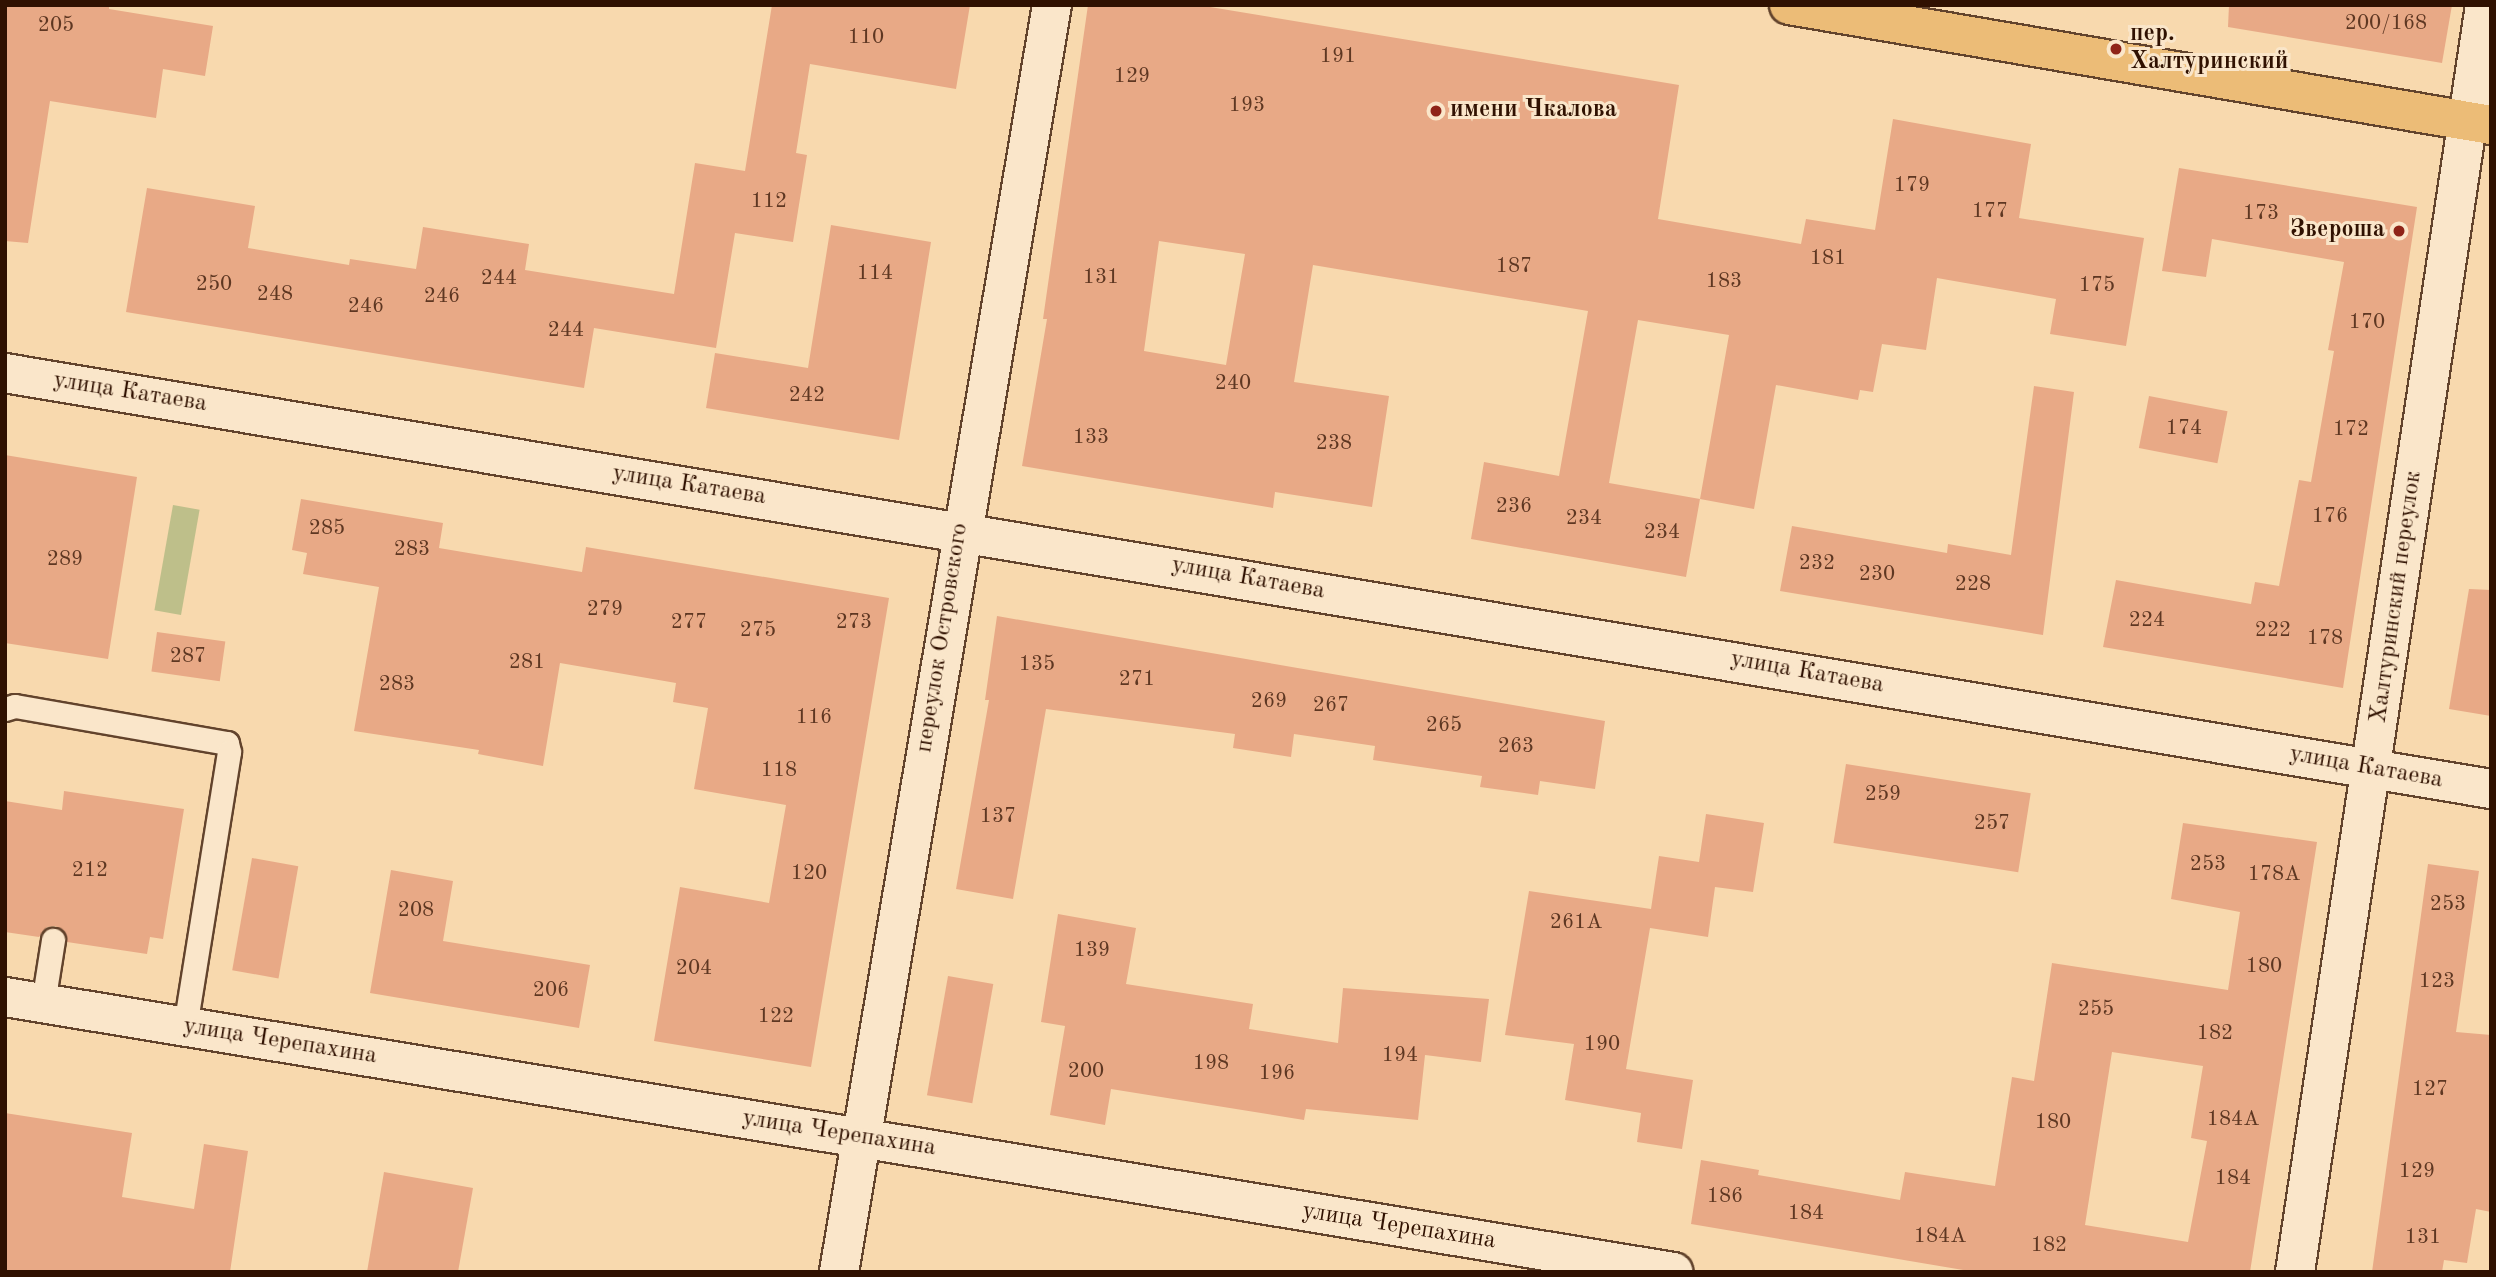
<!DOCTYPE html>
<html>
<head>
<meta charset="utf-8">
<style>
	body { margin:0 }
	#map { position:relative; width:2496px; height:1277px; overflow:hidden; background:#f8d9ae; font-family:"Old Standard TT",serif }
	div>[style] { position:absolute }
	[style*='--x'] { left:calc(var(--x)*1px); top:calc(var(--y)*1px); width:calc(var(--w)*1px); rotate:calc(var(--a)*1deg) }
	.green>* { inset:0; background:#bebf8a; transform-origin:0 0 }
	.building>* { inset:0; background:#e8a986; transform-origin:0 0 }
	.roads { filter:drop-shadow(2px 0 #62432c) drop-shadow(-2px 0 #62432c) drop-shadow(0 2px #62432c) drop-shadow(0 -2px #62432c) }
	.service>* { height:23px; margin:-11.5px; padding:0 11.5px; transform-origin:11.5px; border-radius:11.5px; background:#fae6ca }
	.minor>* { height:38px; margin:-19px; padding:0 19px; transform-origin:19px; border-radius:19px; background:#fae6ca }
	.tertiary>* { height:38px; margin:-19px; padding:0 19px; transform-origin:19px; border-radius:19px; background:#fae6ca }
	.primary>* { height:38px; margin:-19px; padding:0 19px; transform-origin:19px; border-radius:19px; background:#ecbc77 }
	.dots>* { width:19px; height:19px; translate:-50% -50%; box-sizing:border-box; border:4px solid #fae6ca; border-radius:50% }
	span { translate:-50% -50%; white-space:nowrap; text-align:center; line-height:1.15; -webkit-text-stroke:6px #fae6ca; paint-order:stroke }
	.number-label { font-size:21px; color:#5e3722 }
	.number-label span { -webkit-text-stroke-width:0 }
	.poi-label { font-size:24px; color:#301101; font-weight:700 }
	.left { translate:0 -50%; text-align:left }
	.right { translate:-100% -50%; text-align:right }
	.street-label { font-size:24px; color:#301101 }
	.frame { position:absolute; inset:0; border:7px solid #301101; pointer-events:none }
</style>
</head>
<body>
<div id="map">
	<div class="green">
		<i style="left:173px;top:505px;width:27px;height:107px;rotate:10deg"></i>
	</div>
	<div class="building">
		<i style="clip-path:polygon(5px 5px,109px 5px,109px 9px,213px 26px,205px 76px,163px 69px,156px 118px,50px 101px,28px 243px,5px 241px)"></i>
		<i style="clip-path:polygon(772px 5px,970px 5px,956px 89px,810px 64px,796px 153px,807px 155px,793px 242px,735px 233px,716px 348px,594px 328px,584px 388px,126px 312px,147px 188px,255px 206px,248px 248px,349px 265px,350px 259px,416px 269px,423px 227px,529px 244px,525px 270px,674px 294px,695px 163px,745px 171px)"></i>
		<i style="clip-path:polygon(evenodd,1088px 5px,1198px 5px,1679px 85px,1658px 219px,1801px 244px,1806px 219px,1875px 230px,1893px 119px,2031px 144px,2019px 218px,2144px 238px,2126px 346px,2050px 334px,2056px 299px,1937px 278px,1926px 350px,1882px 344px,1873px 392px,1860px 390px,1858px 400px,1776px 385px,1754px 509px,1700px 499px,1686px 577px,1471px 539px,1484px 462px,1559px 476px,1588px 311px,1313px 265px,1294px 382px,1389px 396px,1372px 507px,1275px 492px,1273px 508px,1022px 466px,1047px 319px,1043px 319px,1088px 5px,1159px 241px,1245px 254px,1226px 365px,1144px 351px,1159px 241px,1088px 5px,1638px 320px,1729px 335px,1700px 499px,1609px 483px,1638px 320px)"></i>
		<i style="clip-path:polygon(2229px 5px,2452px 5px,2442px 63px,2228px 27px)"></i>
		<i style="clip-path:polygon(2179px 168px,2417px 207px,2343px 688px,2103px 647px,2116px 580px,2251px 604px,2255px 582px,2279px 586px,2299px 480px,2311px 482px,2334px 351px,2328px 350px,2344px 262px,2212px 239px,2206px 277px,2162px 271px)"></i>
		<i style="clip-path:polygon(831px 225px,931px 242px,899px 440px,706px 408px,715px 353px,808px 368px)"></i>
		<i style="clip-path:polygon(2034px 386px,2074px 392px,2043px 635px,1780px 591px,1792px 526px,1947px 553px,1948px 544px,2011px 555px)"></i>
		<i style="left:2149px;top:396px;width:80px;height:53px;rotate:11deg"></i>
		<i style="clip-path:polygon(5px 455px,137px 477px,108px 659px,5px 643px)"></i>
		<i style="clip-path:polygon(301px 499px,443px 523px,439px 548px,582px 572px,586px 547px,889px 598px,811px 1067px,654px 1041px,680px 887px,769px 903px,786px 805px,694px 789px,708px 708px,673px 702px,676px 683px,560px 663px,543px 766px,478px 754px,479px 750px,354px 731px,379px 587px,303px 574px,307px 553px,292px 550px)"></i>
		<i style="clip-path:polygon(2469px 589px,2491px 590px,2491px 716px,2449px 709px)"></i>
		<i style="clip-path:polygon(997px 616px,1605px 721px,1595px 789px,1540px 781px,1538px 795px,1480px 787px,1482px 776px,1373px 760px,1375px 746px,1294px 734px,1291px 757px,1233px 748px,1235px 734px,1046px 709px,1013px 899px,956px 889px,989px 700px,985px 700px)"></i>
		<i style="left:157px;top:632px;width:69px;height:40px;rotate:8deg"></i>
		<i style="left:1846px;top:764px;width:187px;height:80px;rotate:9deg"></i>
		<i style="clip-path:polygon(64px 791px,184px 809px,163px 939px,150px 937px,147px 954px,67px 942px,56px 926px,47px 927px,39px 937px,5px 932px,5px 801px,62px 810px)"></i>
		<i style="clip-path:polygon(1706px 814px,1764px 823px,1753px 892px,1715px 887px,1708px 937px,1650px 928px,1626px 1069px,1693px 1080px,1682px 1149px,1637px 1142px,1641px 1113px,1565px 1100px,1574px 1044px,1505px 1035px,1529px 891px,1651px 909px,1659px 856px,1699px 862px)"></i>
		<i style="clip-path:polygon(evenodd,2183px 823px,2317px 842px,2250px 1272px,1975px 1272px,1691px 1224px,1701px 1160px,1759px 1170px,1758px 1175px,1900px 1200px,1905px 1172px,1995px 1186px,2012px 1077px,2034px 1081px,2052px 963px,2228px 990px,2240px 912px,2171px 899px,2183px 823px,2112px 1052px,2203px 1066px,2191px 1138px,2207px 1141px,2188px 1242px,2085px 1225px,2112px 1052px)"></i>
		<i style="left:252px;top:858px;width:47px;height:114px;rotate:10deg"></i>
		<i style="clip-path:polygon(2428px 864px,2479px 871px,2456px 1032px,2491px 1035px,2491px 1212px,2476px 1209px,2467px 1263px,2444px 1260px,2442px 1272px,2372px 1272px)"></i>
		<i style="clip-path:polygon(391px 870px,453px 881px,443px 941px,590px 965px,579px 1028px,370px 993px)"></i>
		<i style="clip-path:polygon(1058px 914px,1136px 928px,1126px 984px,1253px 1004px,1249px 1029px,1338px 1043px,1343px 988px,1489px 999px,1481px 1062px,1425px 1055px,1418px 1120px,1306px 1109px,1304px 1120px,1111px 1089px,1105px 1125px,1050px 1115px,1065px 1026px,1041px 1022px)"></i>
		<i style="left:948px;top:976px;width:46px;height:121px;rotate:10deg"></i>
		<i style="clip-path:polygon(5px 1113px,132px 1133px,122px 1197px,194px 1209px,204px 1144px,248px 1151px,230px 1272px,5px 1272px)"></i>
		<i style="clip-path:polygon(384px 1172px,473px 1188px,458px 1272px,367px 1272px)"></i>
	</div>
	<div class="roads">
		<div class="service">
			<i style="--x:5;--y:709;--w:10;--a:-17"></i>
			<i style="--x:15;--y:706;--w:215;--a:9.9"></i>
			<i style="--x:227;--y:743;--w:9;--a:77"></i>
			<i style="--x:229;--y:752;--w:278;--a:99.1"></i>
			<i style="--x:43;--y:1003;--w:64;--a:-81"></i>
		</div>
		<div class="minor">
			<i style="--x:5;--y:373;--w:2521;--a:9.5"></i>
			<i style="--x:5;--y:997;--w:1691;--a:9.36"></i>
			<i style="--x:2295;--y:1272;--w:1281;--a:-81.47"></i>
		</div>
		<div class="tertiary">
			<i style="--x:839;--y:1272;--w:1285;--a:-80.46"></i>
		</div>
		<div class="primary">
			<i style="--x:1789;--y:5;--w:712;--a:9.7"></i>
		</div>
	</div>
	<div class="dots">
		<i style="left:2116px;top:49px;background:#8f2418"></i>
		<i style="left:1436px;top:111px;background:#8f2418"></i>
		<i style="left:2399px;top:231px;background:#8f2418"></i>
	</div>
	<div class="number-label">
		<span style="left:2386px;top:24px">200/168</span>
		<span style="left:56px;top:26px">205</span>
		<span style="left:866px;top:38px">110</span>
		<span style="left:1338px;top:57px">191</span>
		<span style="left:1132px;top:77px">129</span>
		<span style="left:1247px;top:106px">193</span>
		<span style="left:1912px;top:186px">179</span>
		<span style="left:769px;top:202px">112</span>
		<span style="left:1990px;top:212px">177</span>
		<span style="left:2261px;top:214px">173</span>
		<span style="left:1828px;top:259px">181</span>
		<span style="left:1514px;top:267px">187</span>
		<span style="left:875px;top:274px">114</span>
		<span style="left:1101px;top:278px">131</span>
		<span style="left:499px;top:279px">244</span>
		<span style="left:1724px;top:282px">183</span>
		<span style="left:214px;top:285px">250</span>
		<span style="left:2097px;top:286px">175</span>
		<span style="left:275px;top:295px">248</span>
		<span style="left:442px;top:297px">246</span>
		<span style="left:366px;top:307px">246</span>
		<span style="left:2367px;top:323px">170</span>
		<span style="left:566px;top:331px">244</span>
		<span style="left:1233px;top:384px">240</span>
		<span style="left:807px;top:396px">242</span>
		<span style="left:2184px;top:429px">174</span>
		<span style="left:2351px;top:430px">172</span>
		<span style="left:1091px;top:438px">133</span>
		<span style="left:1334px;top:444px">238</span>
		<span style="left:1514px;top:507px">236</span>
		<span style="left:2330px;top:517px">176</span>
		<span style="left:1584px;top:519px">234</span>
		<span style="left:327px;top:529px">285</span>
		<span style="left:1662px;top:533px">234</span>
		<span style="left:412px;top:550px">283</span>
		<span style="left:65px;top:560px">289</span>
		<span style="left:1817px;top:564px">232</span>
		<span style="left:1877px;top:575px">230</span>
		<span style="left:1973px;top:585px">228</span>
		<span style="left:605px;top:610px">279</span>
		<span style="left:2147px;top:621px">224</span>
		<span style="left:689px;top:623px">277</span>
		<span style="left:854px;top:623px">273</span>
		<span style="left:758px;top:631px">275</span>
		<span style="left:2273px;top:631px">222</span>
		<span style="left:2325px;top:639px">178</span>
		<span style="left:188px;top:657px">287</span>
		<span style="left:527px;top:663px">281</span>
		<span style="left:1037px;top:665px">135</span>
		<span style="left:1137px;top:680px">271</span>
		<span style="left:397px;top:685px">283</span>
		<span style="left:1269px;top:702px">269</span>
		<span style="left:1331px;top:706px">267</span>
		<span style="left:814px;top:718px">116</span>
		<span style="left:1444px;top:726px">265</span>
		<span style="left:1516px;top:747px">263</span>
		<span style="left:779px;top:771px">118</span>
		<span style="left:1883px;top:795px">259</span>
		<span style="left:998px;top:817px">137</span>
		<span style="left:1992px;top:824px">257</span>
		<span style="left:2208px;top:865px">253</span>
		<span style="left:90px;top:871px">212</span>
		<span style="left:809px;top:874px">120</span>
		<span style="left:2274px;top:875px">178А</span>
		<span style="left:2448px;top:905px">253</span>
		<span style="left:416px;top:911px">208</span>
		<span style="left:1576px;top:923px">261А</span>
		<span style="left:1092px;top:951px">139</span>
		<span style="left:2264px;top:967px">180</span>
		<span style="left:694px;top:969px">204</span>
		<span style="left:2437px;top:982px">123</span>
		<span style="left:551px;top:991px">206</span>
		<span style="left:2096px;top:1010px">255</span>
		<span style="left:776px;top:1017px">122</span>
		<span style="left:2215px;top:1034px">182</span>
		<span style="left:1602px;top:1045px">190</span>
		<span style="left:1400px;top:1056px">194</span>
		<span style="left:1211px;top:1064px">198</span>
		<span style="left:1086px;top:1072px">200</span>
		<span style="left:1277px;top:1074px">196</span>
		<span style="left:2430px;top:1090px">127</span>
		<span style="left:2233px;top:1120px">184А</span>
		<span style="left:2053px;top:1123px">180</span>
		<span style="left:2417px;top:1172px">129</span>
		<span style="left:2233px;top:1179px">184</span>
		<span style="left:1725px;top:1197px">186</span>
		<span style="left:1806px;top:1214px">184</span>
		<span style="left:1940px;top:1237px">184А</span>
		<span style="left:2423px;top:1238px">131</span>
		<span style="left:2049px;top:1246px">182</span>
	</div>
	<div class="poi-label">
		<span class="left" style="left:2130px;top:49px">пер.<br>Халтуринский</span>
		<span class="left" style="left:1450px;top:111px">имени Чкалова</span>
		<span class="right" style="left:2385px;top:231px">Звероша</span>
	</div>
	<div class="street-label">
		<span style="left:130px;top:393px;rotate:9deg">улица Катаева</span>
		<span style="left:689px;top:486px;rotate:9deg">улица Катаева</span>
		<span style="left:1248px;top:579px;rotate:10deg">улица Катаева</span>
		<span style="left:2397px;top:597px;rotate:-82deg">Халтуринский переулок</span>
		<span style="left:943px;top:638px;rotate:-81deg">переулок Островского</span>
		<span style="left:1807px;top:673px;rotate:10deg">улица Катаева</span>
		<span style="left:2366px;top:768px;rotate:10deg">улица Катаева</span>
		<span style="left:280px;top:1042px;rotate:9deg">улица Черепахина</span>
		<span style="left:839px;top:1134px;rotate:9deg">улица Черепахина</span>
		<span style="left:1399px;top:1227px;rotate:9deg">улица Черепахина</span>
	</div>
	<div class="frame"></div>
</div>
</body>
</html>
